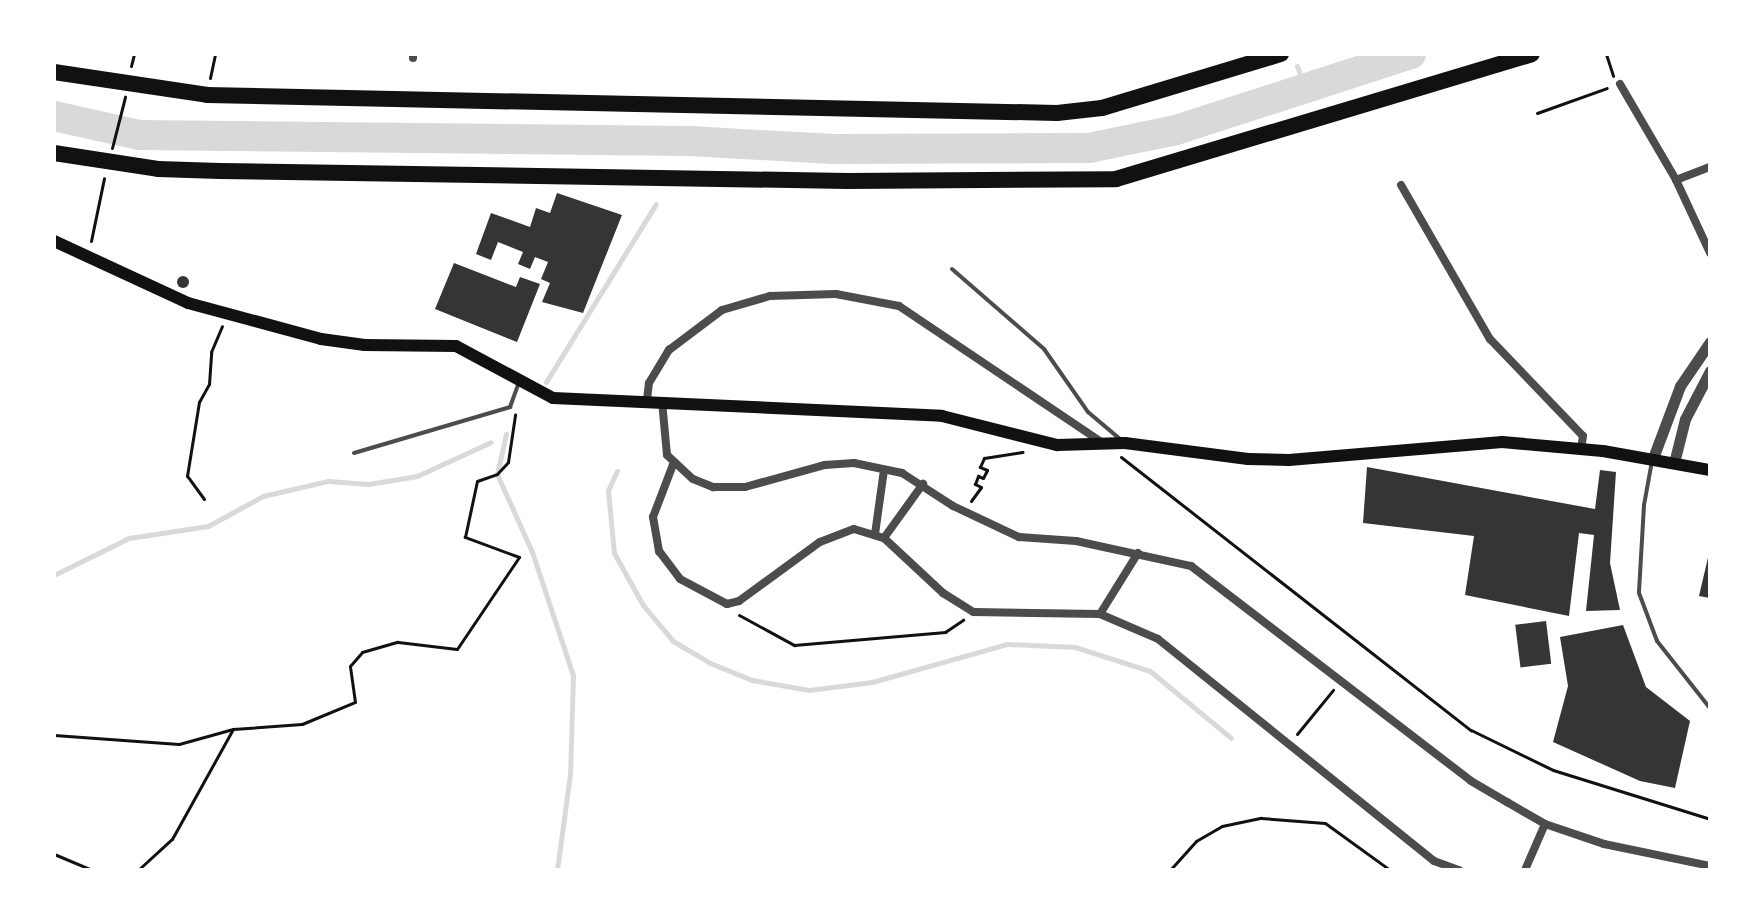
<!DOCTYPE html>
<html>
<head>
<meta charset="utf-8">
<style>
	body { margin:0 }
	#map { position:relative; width:1764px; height:924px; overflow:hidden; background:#fff; font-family:"PT Sans",sans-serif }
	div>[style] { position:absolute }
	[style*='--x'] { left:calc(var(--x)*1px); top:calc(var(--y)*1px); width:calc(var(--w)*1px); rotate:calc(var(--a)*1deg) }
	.stream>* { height:5px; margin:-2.5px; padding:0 2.5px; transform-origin:2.5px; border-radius:2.5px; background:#d9d9d9 }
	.river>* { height:30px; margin:-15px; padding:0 15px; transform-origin:15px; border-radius:15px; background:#d9d9d9 }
	.building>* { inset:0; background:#353535; transform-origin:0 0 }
	.round { border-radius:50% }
	.path>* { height:3px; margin:-1.5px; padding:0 1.5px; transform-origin:1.5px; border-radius:1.5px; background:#111 }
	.service>* { height:4px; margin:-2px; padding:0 2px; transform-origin:2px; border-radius:2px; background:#4c4c4c }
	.minor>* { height:8px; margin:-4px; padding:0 4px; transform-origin:4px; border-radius:4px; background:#4c4c4c }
	.tertiary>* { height:11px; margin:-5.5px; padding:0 5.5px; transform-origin:5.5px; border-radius:5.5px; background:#4c4c4c }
	.secondary>* { height:12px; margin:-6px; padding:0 6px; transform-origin:6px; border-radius:6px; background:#111 }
	.motorway>* { height:16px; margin:-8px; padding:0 8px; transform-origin:8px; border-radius:8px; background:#111 }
	span { translate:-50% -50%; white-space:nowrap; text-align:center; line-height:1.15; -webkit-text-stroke:8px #fff; paint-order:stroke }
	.frame { position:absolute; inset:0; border:56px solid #fff; pointer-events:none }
</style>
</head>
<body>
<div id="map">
	<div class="stream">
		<i style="--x:1297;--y:66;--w:23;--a:70"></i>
		<i style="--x:546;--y:382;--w:209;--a:-58.3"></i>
		<i style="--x:506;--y:434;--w:41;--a:102.7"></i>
		<i style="--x:497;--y:474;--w:85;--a:65.8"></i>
		<i style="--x:532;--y:552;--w:130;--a:71.6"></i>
		<i style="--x:573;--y:675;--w:99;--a:91.7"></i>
		<i style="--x:570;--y:774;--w:97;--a:97.7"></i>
		<i style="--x:617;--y:471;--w:21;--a:115"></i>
		<i style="--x:608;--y:490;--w:63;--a:84.6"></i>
		<i style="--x:614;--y:553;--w:60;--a:60.9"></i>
		<i style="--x:643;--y:605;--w:47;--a:50.2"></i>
		<i style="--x:673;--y:641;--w:43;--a:30.7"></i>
		<i style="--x:710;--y:663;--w:45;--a:22"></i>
		<i style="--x:752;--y:680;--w:58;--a:10"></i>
		<i style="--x:809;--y:690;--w:64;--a:-7.2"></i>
		<i style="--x:872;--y:682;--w:140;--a:-15.7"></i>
		<i style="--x:1007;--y:644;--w:68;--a:2.5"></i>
		<i style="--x:1075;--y:647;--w:79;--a:17.7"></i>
		<i style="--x:1150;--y:671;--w:105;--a:39.6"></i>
		<i style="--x:54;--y:575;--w:84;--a:-26.3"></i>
		<i style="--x:129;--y:538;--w:80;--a:-8.6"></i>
		<i style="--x:208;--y:526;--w:63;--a:-28.6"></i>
		<i style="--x:263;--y:496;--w:67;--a:-13"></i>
		<i style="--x:328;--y:481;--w:40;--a:4.3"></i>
		<i style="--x:368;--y:484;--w:50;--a:-9.3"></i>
		<i style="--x:417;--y:476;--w:81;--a:-24.7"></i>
	</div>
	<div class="river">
		<i style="--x:54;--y:116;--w:87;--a:12.6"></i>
		<i style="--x:139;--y:135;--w:550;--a:0.63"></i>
		<i style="--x:689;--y:141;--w:144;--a:3.2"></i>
		<i style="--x:833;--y:149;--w:256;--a:-0.2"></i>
		<i style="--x:1089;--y:148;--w:89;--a:-11.7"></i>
		<i style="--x:1176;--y:130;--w:247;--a:-17.9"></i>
	</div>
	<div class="building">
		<i style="clip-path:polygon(557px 193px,622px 215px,583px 313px,542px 302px,550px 283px,541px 279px,548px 262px,535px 257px,530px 269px,518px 264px,523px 252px,498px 242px,491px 260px,476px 254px,491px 213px,530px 227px,536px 208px,550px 213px)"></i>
		<i style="clip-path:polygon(454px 263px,516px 287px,520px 277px,540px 284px,517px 342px,435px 309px)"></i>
		<i class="round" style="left:177px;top:276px;width:12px;height:12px"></i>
		<i style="clip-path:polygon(1367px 467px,1595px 509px,1600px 470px,1616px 472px,1610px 563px,1620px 610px,1586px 611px,1594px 535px,1579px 533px,1569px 616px,1465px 595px,1474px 536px,1363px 523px)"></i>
		<i style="clip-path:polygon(1710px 549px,1710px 598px,1699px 596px)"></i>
		<i style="left:1546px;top:621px;width:43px;height:31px;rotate:83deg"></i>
		<i style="clip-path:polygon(1623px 625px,1646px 687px,1690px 721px,1675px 788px,1640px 781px,1553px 742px,1568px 686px,1560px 637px)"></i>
	</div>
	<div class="path">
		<i style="--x:1606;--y:54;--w:23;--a:72"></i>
		<i style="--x:131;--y:66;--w:12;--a:-76"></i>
		<i style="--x:210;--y:78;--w:25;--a:-78"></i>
		<i style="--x:1537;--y:113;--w:74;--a:-19.7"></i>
		<i style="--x:112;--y:148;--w:53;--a:-75.7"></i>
		<i style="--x:91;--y:241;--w:64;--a:-78.3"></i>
		<i style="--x:1121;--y:457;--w:444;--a:38"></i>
		<i style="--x:1471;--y:730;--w:91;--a:26"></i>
		<i style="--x:1553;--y:770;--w:164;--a:17.3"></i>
		<i style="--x:204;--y:499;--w:29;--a:-126"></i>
		<i style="--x:187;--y:476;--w:75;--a:-80.8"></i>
		<i style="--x:199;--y:402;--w:21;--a:-61"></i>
		<i style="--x:209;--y:384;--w:32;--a:-86"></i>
		<i style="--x:211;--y:352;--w:28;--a:-67"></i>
		<i style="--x:971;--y:501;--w:17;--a:-54"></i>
		<i style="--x:981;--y:487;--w:7;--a:-153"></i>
		<i style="--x:975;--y:484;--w:9;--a:-69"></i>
		<i style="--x:978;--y:476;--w:5;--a:22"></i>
		<i style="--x:983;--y:478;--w:9;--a:-63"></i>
		<i style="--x:987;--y:470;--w:8;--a:-157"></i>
		<i style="--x:980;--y:467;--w:10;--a:-66"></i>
		<i style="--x:984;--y:458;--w:39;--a:-9"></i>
		<i style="--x:739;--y:615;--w:63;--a:28.6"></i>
		<i style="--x:794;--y:645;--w:152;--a:-4.9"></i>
		<i style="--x:945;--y:632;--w:22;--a:-34"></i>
		<i style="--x:1297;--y:734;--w:57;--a:-50.7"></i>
		<i style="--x:54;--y:735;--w:125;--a:4.1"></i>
		<i style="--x:179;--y:744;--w:56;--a:-15.5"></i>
		<i style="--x:233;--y:729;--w:69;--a:-4.1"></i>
		<i style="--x:302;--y:724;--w:57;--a:-22.5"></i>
		<i style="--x:355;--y:702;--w:36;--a:-98"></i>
		<i style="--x:350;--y:666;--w:18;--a:-49"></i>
		<i style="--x:362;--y:652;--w:37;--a:-16"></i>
		<i style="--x:398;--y:642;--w:59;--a:6.8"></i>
		<i style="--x:457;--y:649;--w:111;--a:-56"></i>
		<i style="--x:519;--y:557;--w:58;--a:-159.7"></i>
		<i style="--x:465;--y:537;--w:57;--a:-77.9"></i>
		<i style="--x:477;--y:481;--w:21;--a:-19"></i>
		<i style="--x:497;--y:474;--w:16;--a:-47"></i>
		<i style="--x:508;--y:462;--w:48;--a:-81.5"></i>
		<i style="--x:54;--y:854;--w:41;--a:22.8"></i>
		<i style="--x:138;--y:870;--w:46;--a:-42.4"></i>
		<i style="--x:172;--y:839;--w:126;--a:-61"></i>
		<i style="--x:1170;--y:870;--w:39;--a:-48"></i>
		<i style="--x:1196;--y:841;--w:30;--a:-30"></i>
		<i style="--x:1222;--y:826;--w:40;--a:-12"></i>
		<i style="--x:1261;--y:818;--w:64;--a:4.5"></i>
		<i style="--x:1325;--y:823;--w:80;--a:35.9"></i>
	</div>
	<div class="service">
		<i style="--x:952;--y:269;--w:122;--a:41"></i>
		<i style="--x:1044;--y:349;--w:77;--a:55.1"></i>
		<i style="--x:1088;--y:412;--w:42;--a:40.2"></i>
		<i style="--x:354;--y:453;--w:163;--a:-16.4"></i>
		<i style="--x:510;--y:407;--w:27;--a:-70"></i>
		<i style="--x:1652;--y:461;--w:45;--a:100.3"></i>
		<i style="--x:1644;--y:505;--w:88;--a:93.3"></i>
		<i style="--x:1639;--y:593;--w:51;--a:69.4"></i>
		<i style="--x:1657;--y:641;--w:85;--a:51.7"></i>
	</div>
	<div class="minor">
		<i style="--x:413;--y:58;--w:4;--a:-90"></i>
		<i style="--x:1620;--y:84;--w:111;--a:59.7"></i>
		<i style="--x:1676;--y:180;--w:81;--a:65"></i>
		<i style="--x:1676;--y:180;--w:36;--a:-21"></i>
		<i style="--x:1401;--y:185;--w:178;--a:60"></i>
		<i style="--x:1490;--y:339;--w:134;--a:46.2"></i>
		<i style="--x:1583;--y:436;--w:13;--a:99"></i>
		<i style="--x:647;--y:399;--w:16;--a:-83"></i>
		<i style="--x:649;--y:383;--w:39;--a:-59"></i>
		<i style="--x:669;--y:350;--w:66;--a:-37"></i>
		<i style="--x:722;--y:310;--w:50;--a:-16.3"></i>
		<i style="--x:770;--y:296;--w:66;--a:-1.7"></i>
		<i style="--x:836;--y:294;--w:64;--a:10.8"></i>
		<i style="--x:899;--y:306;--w:246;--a:33.9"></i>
		<i style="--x:662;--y:401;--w:54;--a:84.7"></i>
		<i style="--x:667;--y:455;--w:35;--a:43"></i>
		<i style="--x:693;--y:479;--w:22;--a:22"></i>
		<i style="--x:713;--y:487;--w:32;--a:0"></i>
		<i style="--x:745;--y:487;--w:83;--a:-15.4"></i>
		<i style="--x:825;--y:465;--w:29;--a:-4"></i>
		<i style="--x:854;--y:463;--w:49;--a:11.8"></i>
		<i style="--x:902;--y:473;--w:61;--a:32.9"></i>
		<i style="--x:953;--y:506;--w:73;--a:25.2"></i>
		<i style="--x:1019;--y:537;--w:57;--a:4"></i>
		<i style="--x:1076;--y:541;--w:118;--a:12.3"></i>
		<i style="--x:1191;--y:566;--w:353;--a:37.5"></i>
		<i style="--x:1471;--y:781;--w:42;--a:30.3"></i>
		<i style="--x:1507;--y:802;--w:44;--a:30.1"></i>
		<i style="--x:1545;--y:824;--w:62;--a:18.7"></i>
		<i style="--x:1604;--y:844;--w:108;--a:11.7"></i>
		<i style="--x:674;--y:462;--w:59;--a:110.9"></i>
		<i style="--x:653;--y:517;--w:35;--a:80"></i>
		<i style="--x:659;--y:551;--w:35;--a:53"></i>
		<i style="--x:680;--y:579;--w:53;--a:28"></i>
		<i style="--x:727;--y:604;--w:12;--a:-14"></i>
		<i style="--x:739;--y:601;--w:100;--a:-36.1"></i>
		<i style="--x:820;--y:542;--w:36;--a:-21"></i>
		<i style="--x:854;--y:529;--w:31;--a:17"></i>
		<i style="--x:884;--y:538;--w:81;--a:43"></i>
		<i style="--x:943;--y:593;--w:36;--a:32"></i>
		<i style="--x:974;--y:612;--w:126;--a:0.9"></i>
		<i style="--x:1100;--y:614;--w:63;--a:23.3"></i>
		<i style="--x:1158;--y:639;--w:354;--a:38.8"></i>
		<i style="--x:1434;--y:861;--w:27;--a:20"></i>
		<i style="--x:875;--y:534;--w:65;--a:-82"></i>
		<i style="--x:884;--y:538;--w:67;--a:-54.2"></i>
		<i style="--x:1100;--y:614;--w:72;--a:-58.1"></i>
		<i style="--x:1525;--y:870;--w:50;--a:-66.5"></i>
	</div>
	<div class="tertiary">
		<i style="--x:1653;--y:458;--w:77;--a:-69.4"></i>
		<i style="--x:1680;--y:386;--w:53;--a:-55.7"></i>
		<i style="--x:1674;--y:463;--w:45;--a:-76"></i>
		<i style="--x:1685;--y:419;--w:54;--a:-62.5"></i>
	</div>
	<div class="secondary">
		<i style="--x:54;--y:241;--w:148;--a:24.8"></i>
		<i style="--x:188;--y:303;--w:138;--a:15.1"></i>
		<i style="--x:321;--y:339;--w:44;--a:7.8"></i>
		<i style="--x:365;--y:345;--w:91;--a:0.6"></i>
		<i style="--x:456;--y:346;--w:110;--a:28.2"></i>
		<i style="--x:553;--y:398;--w:389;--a:2.6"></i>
		<i style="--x:942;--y:416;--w:119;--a:14.2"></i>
		<i style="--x:1057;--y:445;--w:68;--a:-1.7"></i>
		<i style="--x:1125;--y:443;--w:124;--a:7.4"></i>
		<i style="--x:1248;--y:459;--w:41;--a:1.4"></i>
		<i style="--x:1289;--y:460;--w:214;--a:-4.8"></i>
		<i style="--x:1502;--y:442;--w:101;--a:5.1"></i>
		<i style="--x:1603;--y:451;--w:109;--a:10.1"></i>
	</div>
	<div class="motorway">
		<i style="--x:54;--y:72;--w:155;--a:8.5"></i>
		<i style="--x:207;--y:95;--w:850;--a:1.21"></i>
		<i style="--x:1057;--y:113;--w:45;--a:-6.3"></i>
		<i style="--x:1102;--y:108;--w:187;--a:-16.8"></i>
		<i style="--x:54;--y:153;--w:105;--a:8.7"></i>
		<i style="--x:158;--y:169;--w:62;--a:1.8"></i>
		<i style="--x:220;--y:171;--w:628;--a:0.91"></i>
		<i style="--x:848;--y:181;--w:268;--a:-0.4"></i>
		<i style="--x:1116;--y:179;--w:434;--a:-16.7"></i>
	</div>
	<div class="frame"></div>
</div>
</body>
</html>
